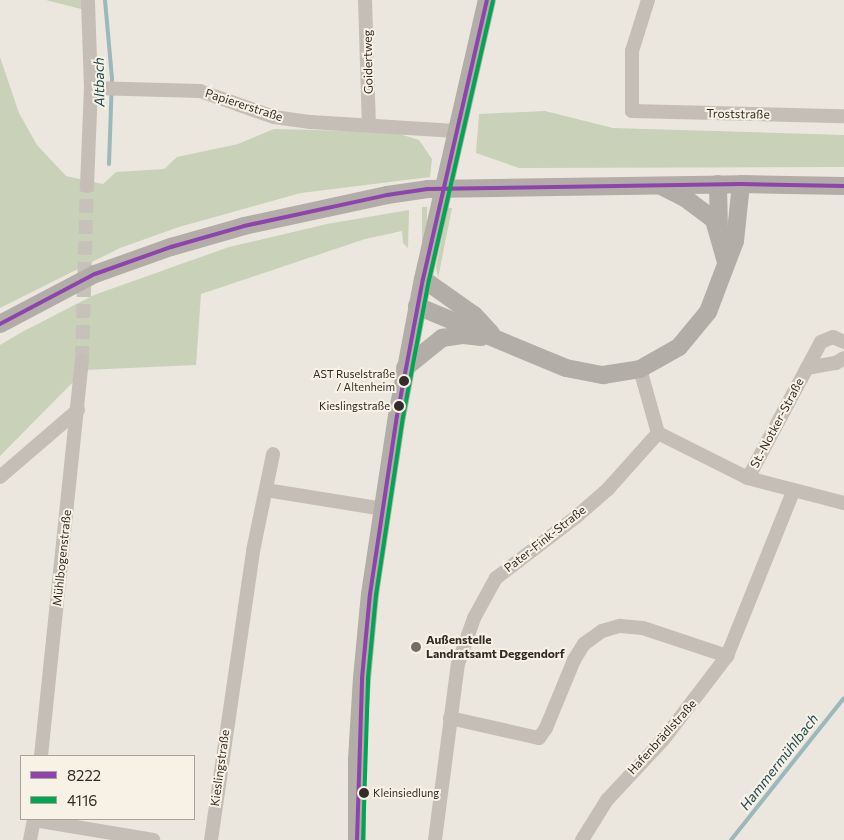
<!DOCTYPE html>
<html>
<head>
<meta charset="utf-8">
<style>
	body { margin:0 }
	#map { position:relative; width:844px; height:840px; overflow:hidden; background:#ebe7de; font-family:Commissioner,sans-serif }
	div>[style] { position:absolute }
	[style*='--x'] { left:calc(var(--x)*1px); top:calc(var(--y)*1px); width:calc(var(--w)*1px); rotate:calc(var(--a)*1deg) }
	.green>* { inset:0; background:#c9d1b9; transform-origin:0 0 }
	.stream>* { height:4px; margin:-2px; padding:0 2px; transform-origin:2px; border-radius:2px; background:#9bb8bb }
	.minor-tunnel>* { height:14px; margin-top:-7px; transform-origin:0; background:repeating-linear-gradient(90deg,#c6c2b9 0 14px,transparent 0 21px) }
	.minor>* { height:14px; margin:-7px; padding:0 7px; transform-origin:7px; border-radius:7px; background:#c4beb7 }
	.major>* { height:18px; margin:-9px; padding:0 9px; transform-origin:9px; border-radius:9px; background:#b2ada7 }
	.major-bridge>* { height:18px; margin:-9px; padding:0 9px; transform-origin:9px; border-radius:9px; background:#b2ada7 }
	.bus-1>* { height:4px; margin:-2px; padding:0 2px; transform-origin:2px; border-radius:2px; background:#8e44ad }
	.bus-2>* { height:4px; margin:-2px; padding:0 2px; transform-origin:2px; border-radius:2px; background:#00a651 }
	.dots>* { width:14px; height:14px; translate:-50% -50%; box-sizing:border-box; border:2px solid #f8f1e5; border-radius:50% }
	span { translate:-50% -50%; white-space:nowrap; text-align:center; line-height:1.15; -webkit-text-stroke:4px #f8f1e5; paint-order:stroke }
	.bus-label { font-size:11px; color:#342c26 }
	.right { translate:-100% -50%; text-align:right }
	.left { translate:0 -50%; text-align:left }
	.street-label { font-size:12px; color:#342c26 }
	.poi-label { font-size:12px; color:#342c26; font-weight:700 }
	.water-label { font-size:14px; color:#1d4a54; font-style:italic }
	.legend { position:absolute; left:20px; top:755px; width:175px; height:65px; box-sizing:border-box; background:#f8f1e5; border:1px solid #aaa299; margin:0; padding:6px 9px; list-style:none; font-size:15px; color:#342c26 }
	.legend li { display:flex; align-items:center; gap:10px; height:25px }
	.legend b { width:25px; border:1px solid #aaa299 }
</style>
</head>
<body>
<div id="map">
	<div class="green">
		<i style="clip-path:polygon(46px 0,84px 0,85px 10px)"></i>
		<i style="clip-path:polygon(0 57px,19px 113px,37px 145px,66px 176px,103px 184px,116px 172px,164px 169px,177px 157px,238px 144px,274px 129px,393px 132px,419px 140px,432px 159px,430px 177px,301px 193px,179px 227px,120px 248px,0 308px)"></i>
		<i style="clip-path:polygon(545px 111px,613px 128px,844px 135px,844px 167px,519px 168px,476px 153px,479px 114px)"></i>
		<i style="left:422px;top:207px;width:5px;height:110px"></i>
		<i style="clip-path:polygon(448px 208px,452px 208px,438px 278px,436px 267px)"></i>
		<i style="clip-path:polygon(409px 210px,408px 248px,403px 243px,402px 231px,365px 239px,201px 294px,196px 365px,85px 370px,0 456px,0 345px,22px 332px,94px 295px,229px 247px,327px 224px)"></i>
	</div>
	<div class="stream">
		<i style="--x:105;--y:0;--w:78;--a:84.9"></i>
		<i style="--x:112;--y:78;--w:86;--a:92"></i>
		<i style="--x:731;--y:840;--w:181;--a:-51.5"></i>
	</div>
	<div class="minor-tunnel">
		<i style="--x:82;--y:360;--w:174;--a:-88.4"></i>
	</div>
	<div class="minor">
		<i style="--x:365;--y:0;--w:124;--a:88.2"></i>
		<i style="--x:648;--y:0;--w:53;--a:107.4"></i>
		<i style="--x:632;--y:51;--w:60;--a:90"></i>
		<i style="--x:632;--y:111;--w:212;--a:1.4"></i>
		<i style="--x:91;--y:88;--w:109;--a:1.6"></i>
		<i style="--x:200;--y:91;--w:78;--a:19.4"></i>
		<i style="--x:274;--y:117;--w:37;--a:8"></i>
		<i style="--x:311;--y:122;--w:145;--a:3.6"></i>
		<i style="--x:87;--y:186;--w:98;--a:-87.7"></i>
		<i style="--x:91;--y:88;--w:88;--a:-92"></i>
		<i style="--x:807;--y:368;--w:29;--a:-10"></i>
		<i style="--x:836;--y:363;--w:9;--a:-32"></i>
		<i style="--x:640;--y:369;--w:66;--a:74.3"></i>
		<i style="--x:658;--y:433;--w:101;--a:26.6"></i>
		<i style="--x:748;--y:478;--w:99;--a:14.6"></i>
		<i style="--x:0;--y:477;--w:103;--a:-40.7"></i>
		<i style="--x:748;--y:478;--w:154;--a:-61.8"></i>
		<i style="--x:821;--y:342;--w:13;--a:-23"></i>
		<i style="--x:833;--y:337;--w:12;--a:24"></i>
		<i style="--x:266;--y:490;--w:119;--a:9.2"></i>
		<i style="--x:450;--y:718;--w:91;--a:12.7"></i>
		<i style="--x:539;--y:738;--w:12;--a:-55"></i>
		<i style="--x:546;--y:728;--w:74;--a:-67.6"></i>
		<i style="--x:574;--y:660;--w:19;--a:-58"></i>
		<i style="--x:584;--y:644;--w:22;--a:-36"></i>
		<i style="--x:602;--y:631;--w:19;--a:-16"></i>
		<i style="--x:620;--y:626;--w:23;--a:5"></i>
		<i style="--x:643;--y:628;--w:89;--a:18.4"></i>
		<i style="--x:41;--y:756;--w:398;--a:-84.1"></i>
		<i style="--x:34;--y:820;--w:121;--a:9.5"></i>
		<i style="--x:30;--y:840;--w:21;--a:-79"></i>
		<i style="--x:211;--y:840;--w:292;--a:-81.7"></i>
		<i style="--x:253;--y:551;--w:99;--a:-78.3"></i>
		<i style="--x:435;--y:840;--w:177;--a:-82.6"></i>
		<i style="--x:458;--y:664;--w:49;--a:-70.8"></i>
		<i style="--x:474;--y:618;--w:46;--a:-61.2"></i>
		<i style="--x:496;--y:578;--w:101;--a:-37.3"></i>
		<i style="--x:576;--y:517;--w:43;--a:-41.2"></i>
		<i style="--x:608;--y:489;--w:75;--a:-48.2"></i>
		<i style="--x:582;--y:840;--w:47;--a:-58"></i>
		<i style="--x:607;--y:800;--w:82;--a:-47"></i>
		<i style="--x:663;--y:740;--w:106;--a:-52.7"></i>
		<i style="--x:727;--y:656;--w:177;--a:-68.1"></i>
	</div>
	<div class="major">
		<i style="--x:718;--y:184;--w:47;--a:88.8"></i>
		<i style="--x:663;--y:187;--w:25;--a:27"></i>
		<i style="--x:685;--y:198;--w:36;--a:37"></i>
		<i style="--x:714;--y:220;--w:44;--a:74.1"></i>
		<i style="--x:496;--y:188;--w:245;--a:-0.9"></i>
		<i style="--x:741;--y:184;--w:103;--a:1.1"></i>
		<i style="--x:423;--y:279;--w:62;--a:35.2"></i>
		<i style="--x:474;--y:315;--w:25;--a:47"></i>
		<i style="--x:417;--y:306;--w:161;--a:22.6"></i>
		<i style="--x:566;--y:368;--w:38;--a:11"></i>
		<i style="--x:603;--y:375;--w:37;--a:-9"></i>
		<i style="--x:640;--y:369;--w:45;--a:-29.4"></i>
		<i style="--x:679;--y:347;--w:45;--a:-50.4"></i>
		<i style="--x:708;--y:312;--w:76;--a:-69.2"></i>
		<i style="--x:735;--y:241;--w:57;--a:-84"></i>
		<i style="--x:0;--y:324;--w:107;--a:-27.8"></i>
		<i style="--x:95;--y:274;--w:81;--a:-19.6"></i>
		<i style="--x:171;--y:247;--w:76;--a:-16"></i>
		<i style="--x:244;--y:226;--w:146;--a:-12.2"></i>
		<i style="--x:405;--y:368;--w:48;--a:-39"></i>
		<i style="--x:442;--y:338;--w:22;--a:-8"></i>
		<i style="--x:464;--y:335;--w:17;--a:7"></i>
		<i style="--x:357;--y:840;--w:81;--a:-90"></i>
		<i style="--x:357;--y:759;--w:81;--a:-86.5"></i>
		<i style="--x:362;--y:678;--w:84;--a:-84.6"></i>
		<i style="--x:370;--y:594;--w:180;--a:-81.4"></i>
		<i style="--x:397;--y:416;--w:139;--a:-79.3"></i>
		<i style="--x:423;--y:279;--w:286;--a:-77.1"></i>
	</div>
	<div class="major-bridge">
		<i style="--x:387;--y:195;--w:41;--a:-8.3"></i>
		<i style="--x:428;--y:189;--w:68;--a:-0.8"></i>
	</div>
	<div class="bus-1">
		<i style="--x:0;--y:324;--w:107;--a:-27.8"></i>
		<i style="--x:95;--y:274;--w:81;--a:-19.6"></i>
		<i style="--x:171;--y:247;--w:76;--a:-16"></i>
		<i style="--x:244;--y:226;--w:146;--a:-12.2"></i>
		<i style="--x:387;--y:195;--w:41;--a:-8.3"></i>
		<i style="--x:428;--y:189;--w:313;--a:-0.9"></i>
		<i style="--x:741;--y:184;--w:103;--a:1.1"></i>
		<i style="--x:357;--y:840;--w:162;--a:-88.2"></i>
		<i style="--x:362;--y:678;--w:84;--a:-84.6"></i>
		<i style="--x:370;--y:594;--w:180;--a:-81.4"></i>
		<i style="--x:397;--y:416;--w:139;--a:-79.3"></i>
		<i style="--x:423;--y:279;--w:286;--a:-77.1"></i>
	</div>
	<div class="bus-2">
		<i style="--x:363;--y:840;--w:162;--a:-88.2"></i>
		<i style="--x:368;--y:678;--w:83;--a:-84.5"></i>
		<i style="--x:376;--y:595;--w:180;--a:-81.4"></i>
		<i style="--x:403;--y:417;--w:139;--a:-79.3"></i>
		<i style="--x:429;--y:280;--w:286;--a:-77.1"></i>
	</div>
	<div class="dots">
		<i style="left:404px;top:381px;background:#342c26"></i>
		<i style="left:399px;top:406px;background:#342c26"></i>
		<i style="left:416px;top:647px;background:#746d66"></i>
		<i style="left:364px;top:793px;background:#342c26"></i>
	</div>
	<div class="bus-label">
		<span class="right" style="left:395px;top:381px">AST Ruselstraße<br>/ Altenheim</span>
		<span class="right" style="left:390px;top:406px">Kieslingstraße</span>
		<span class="left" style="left:373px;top:793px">Kleinsiedlung</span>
	</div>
	<div class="street-label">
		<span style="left:368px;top:62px;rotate:-91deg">Goidertweg</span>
		<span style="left:244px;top:105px;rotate:18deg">Papiererstraße</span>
		<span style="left:738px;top:114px;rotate:1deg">Troststraße</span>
		<span style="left:777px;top:423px;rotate:-62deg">St.-Notker-Straße</span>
		<span style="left:545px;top:539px;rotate:-38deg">Pater-Fink-Straße</span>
		<span style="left:62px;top:558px;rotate:-84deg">Mühlbogenstraße</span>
		<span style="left:662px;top:737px;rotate:-48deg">Hafenbrädlstraße</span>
		<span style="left:220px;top:768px;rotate:-82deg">Kieslingstraße</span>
	</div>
	<div class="poi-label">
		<span class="left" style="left:426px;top:647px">Außenstelle<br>Landratsamt Deggendorf</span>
	</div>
	<div class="water-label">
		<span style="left:99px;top:82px;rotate:-91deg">Altbach</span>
		<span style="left:779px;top:762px;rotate:-52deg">Hammermühlbach</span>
	</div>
	<ul class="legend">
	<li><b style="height:6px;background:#8e44ad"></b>8222</li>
	<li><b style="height:6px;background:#00a651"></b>4116</li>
	</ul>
</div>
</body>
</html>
